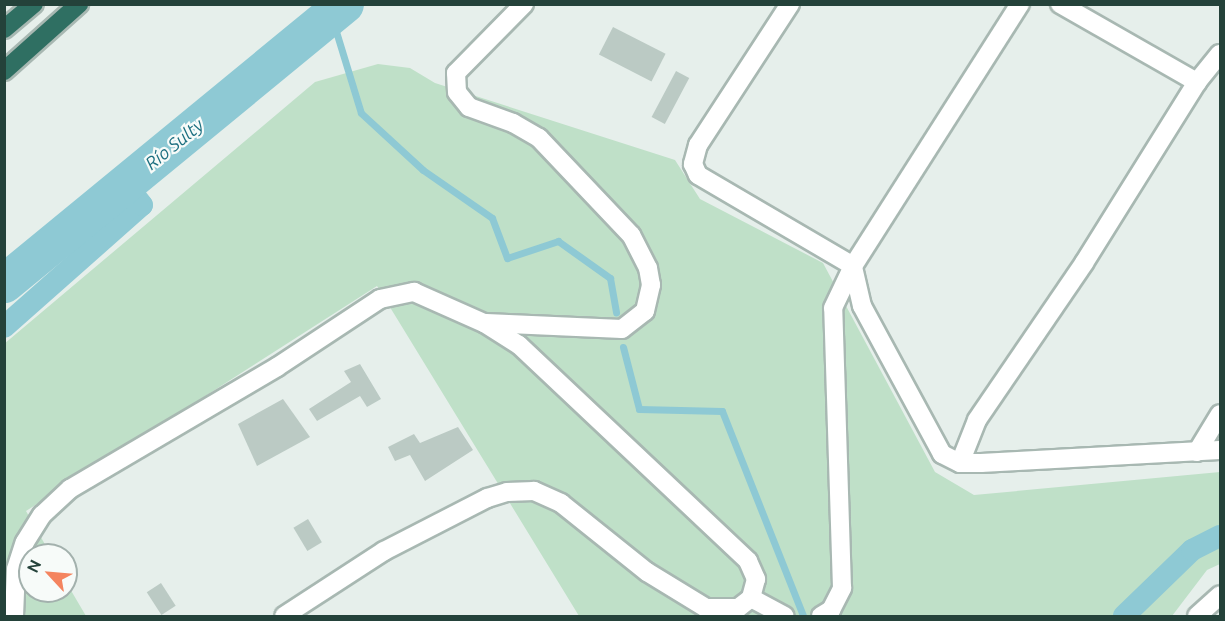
<!DOCTYPE html>
<html>
<head>
<meta charset="utf-8">
<style>
	body { margin:0 }
	#map { position:relative; width:1225px; height:621px; overflow:hidden; background:#e6efeb; font-family:Ubuntu,sans-serif }
	div>[style] { position:absolute }
	[style*='--x'] { left:calc(var(--x)*1px); top:calc(var(--y)*1px); width:calc(var(--w)*1px); rotate:calc(var(--a)*1deg) }
	.green>* { inset:0; background:#bfe0c8 }
	.stream>* { height:7px; margin:-3.5px; padding:0 3.5px; transform-origin:3.5px; border-radius:3.5px; background:#8ec9d4 }
	.canal>* { height:22px; margin:-11px; padding:0 11px; transform-origin:11px; border-radius:11px; background:#8ec9d4 }
	.river>* { height:39px; margin:-19.5px; padding:0 19.5px; transform-origin:19.5px; border-radius:19.5px; background:#8ec9d4 }
	.building>* { inset:0; background:#bbcac4; transform-origin:0 0 }
	.roads { filter:drop-shadow(2px 0 #a8b8b2) drop-shadow(-2px 0 #a8b8b2) drop-shadow(0 2px #a8b8b2) drop-shadow(0 -2px #a8b8b2) }
	.minor>* { height:18px; margin:-9px; padding:0 9px; transform-origin:9px; border-radius:9px; background:#fff }
	.highway>* { height:18px; margin:-9px; padding:0 9px; transform-origin:9px; border-radius:9px; background:#2f6f62 }
	span { translate:-50% -50%; white-space:nowrap; text-align:center; line-height:1.15; -webkit-text-stroke:4.5px #f7fbf9; paint-order:stroke }
	.water-label { font-size:18px; color:#1c6f80; font-style:italic }
	.frame { position:absolute; inset:0; border:6px solid #24423a; pointer-events:none }
	.north { position:absolute; left:18px; top:543px; width:60px; height:60px; box-sizing:border-box; background:#f7fbf9; border:2px solid #a3b1ad; border-radius:50%; rotate:296deg; font-size:16px; font-weight:700; line-height:24px; text-align:center; color:#24423a }
	.north::after { content:''; display:block; margin:auto; width:21px; height:27px; background:#f4845f; clip-path:polygon(50% 0,100% 100%,50% 72%,0 100%) }
</style>
</head>
<body>
<div id="map">
	<div class="green">
		<i style="clip-path:polygon(378px 64px,410px 68px,435px 83px,675px 160px,700px 199px,823px 263px,935px 472px,974px 495px,1220px 472px,1220px 564px,1207px 570px,1172px 616px,579px 616px,377px 286px,26px 511px,51px 555px,30px 555px,30px 591px,66px 591px,66px 582px,86px 616px,5px 616px,4px 344px,315px 82px)"></i>
	</div>
	<div class="stream">
		<i style="--x:331;--y:15;--w:102;--a:73"></i>
		<i style="--x:361;--y:113;--w:84;--a:42.6"></i>
		<i style="--x:423;--y:170;--w:84;--a:34.8"></i>
		<i style="--x:492;--y:218;--w:43;--a:69.4"></i>
		<i style="--x:507;--y:258;--w:54;--a:-18.4"></i>
		<i style="--x:558;--y:241;--w:64;--a:35.4"></i>
		<i style="--x:610;--y:278;--w:35;--a:80"></i>
		<i style="--x:623;--y:347;--w:64;--a:75.5"></i>
		<i style="--x:639;--y:409;--w:83;--a:1.4"></i>
		<i style="--x:722;--y:411;--w:220;--a:68.4"></i>
	</div>
	<div class="canal">
		<i style="--x:4;--y:327;--w:184;--a:-41.5"></i>
		<i style="--x:142;--y:205;--w:29;--a:-128"></i>
		<i style="--x:1124;--y:616;--w:95;--a:-44.1"></i>
		<i style="--x:1192;--y:550;--w:31;--a:-27"></i>
	</div>
	<div class="river">
		<i style="--x:4;--y:283;--w:440;--a:-39.4"></i>
	</div>
	<div class="building">
		<i style="left:613px;top:27px;width:59px;height:31px;rotate:27deg"></i>
		<i style="left:676px;top:71px;width:15px;height:52px;rotate:28deg"></i>
		<i style="clip-path:polygon(360px 364px,381px 399px,367px 407px,360px 396px,317px 421px,309px 409px,351px 382px,344px 371px)"></i>
		<i style="clip-path:polygon(283px 399px,310px 437px,257px 466px,238px 424px)"></i>
		<i style="clip-path:polygon(458px 427px,473px 450px,425px 481px,410px 455px,395px 461px,388px 447px,414px 434px,420px 443px)"></i>
		<i style="left:308px;top:519px;width:27px;height:17px;rotate:59deg"></i>
		<i style="left:161px;top:583px;width:27px;height:17px;rotate:57deg"></i>
	</div>
	<div class="roads">
		<div class="minor">
			<i style="--x:790;--y:4;--w:168;--a:123.1"></i>
			<i style="--x:698;--y:145;--w:20;--a:105"></i>
			<i style="--x:693;--y:164;--w:12;--a:66"></i>
			<i style="--x:698;--y:175;--w:180;--a:30.4"></i>
			<i style="--x:1060;--y:4;--w:158;--a:29.7"></i>
			<i style="--x:853;--y:267;--w:40;--a:77"></i>
			<i style="--x:862;--y:306;--w:168;--a:61.6"></i>
			<i style="--x:942;--y:454;--w:20;--a:27"></i>
			<i style="--x:960;--y:463;--w:21;--a:0"></i>
			<i style="--x:981;--y:463;--w:239;--a:-3.1"></i>
			<i style="--x:486;--y:323;--w:136;--a:2.5"></i>
			<i style="--x:622;--y:329;--w:29;--a:-38"></i>
			<i style="--x:645;--y:311;--w:27;--a:-77"></i>
			<i style="--x:651;--y:285;--w:17;--a:-100"></i>
			<i style="--x:648;--y:268;--w:37;--a:-117"></i>
			<i style="--x:631;--y:235;--w:134;--a:-133.5"></i>
			<i style="--x:539;--y:138;--w:30;--a:-150"></i>
			<i style="--x:513;--y:123;--w:47;--a:-160"></i>
			<i style="--x:469;--y:107;--w:19;--a:-129"></i>
			<i style="--x:457;--y:92;--w:19;--a:-93"></i>
			<i style="--x:456;--y:73;--w:97;--a:-45.4"></i>
			<i style="--x:1197;--y:452;--w:44;--a:-58.8"></i>
			<i style="--x:960;--y:463;--w:46;--a:-68.4"></i>
			<i style="--x:977;--y:420;--w:190;--a:-55.7"></i>
			<i style="--x:1084;--y:263;--w:213;--a:-58"></i>
			<i style="--x:1197;--y:82;--w:36;--a:-51"></i>
			<i style="--x:751;--y:598;--w:38;--a:28"></i>
			<i style="--x:14;--y:616;--w:47;--a:-87.6"></i>
			<i style="--x:16;--y:569;--w:28;--a:-72"></i>
			<i style="--x:25;--y:542;--w:32;--a:-58"></i>
			<i style="--x:42;--y:515;--w:38;--a:-43"></i>
			<i style="--x:70;--y:489;--w:240;--a:-30.5"></i>
			<i style="--x:277;--y:367;--w:123;--a:-33.4"></i>
			<i style="--x:380;--y:299;--w:35;--a:-12"></i>
			<i style="--x:414;--y:292;--w:77;--a:23.9"></i>
			<i style="--x:484;--y:323;--w:41;--a:32.2"></i>
			<i style="--x:519;--y:345;--w:315;--a:43.3"></i>
			<i style="--x:748;--y:561;--w:20;--a:66"></i>
			<i style="--x:756;--y:579;--w:20;--a:105"></i>
			<i style="--x:751;--y:598;--w:16;--a:142"></i>
			<i style="--x:738;--y:608;--w:32;--a:180"></i>
			<i style="--x:706;--y:608;--w:69;--a:-148.6"></i>
			<i style="--x:647;--y:572;--w:110;--a:-141.3"></i>
			<i style="--x:561;--y:503;--w:30;--a:-156"></i>
			<i style="--x:534;--y:491;--w:27;--a:178"></i>
			<i style="--x:507;--y:492;--w:21;--a:163"></i>
			<i style="--x:487;--y:498;--w:116;--a:152.8"></i>
			<i style="--x:384;--y:551;--w:119;--a:147"></i>
			<i style="--x:821;--y:616;--w:12;--a:-31"></i>
			<i style="--x:831;--y:610;--w:25;--a:-63"></i>
			<i style="--x:842;--y:588;--w:280;--a:-91.8"></i>
			<i style="--x:833;--y:308;--w:47;--a:-64.5"></i>
			<i style="--x:853;--y:266;--w:311;--a:-57.5"></i>
			<i style="--x:1197;--y:616;--w:31;--a:-42"></i>
		</div>
		<div class="highway">
			<i style="--x:4;--y:29;--w:39;--a:-40"></i>
			<i style="--x:4;--y:71;--w:101;--a:-41.8"></i>
		</div>
	</div>
	<div class="water-label">
		<span style="left:174px;top:144px;rotate:-39deg">Río Sulty</span>
	</div>
	<div class="frame"></div>
	<div class="north">N</div>
</div>
</body>
</html>
